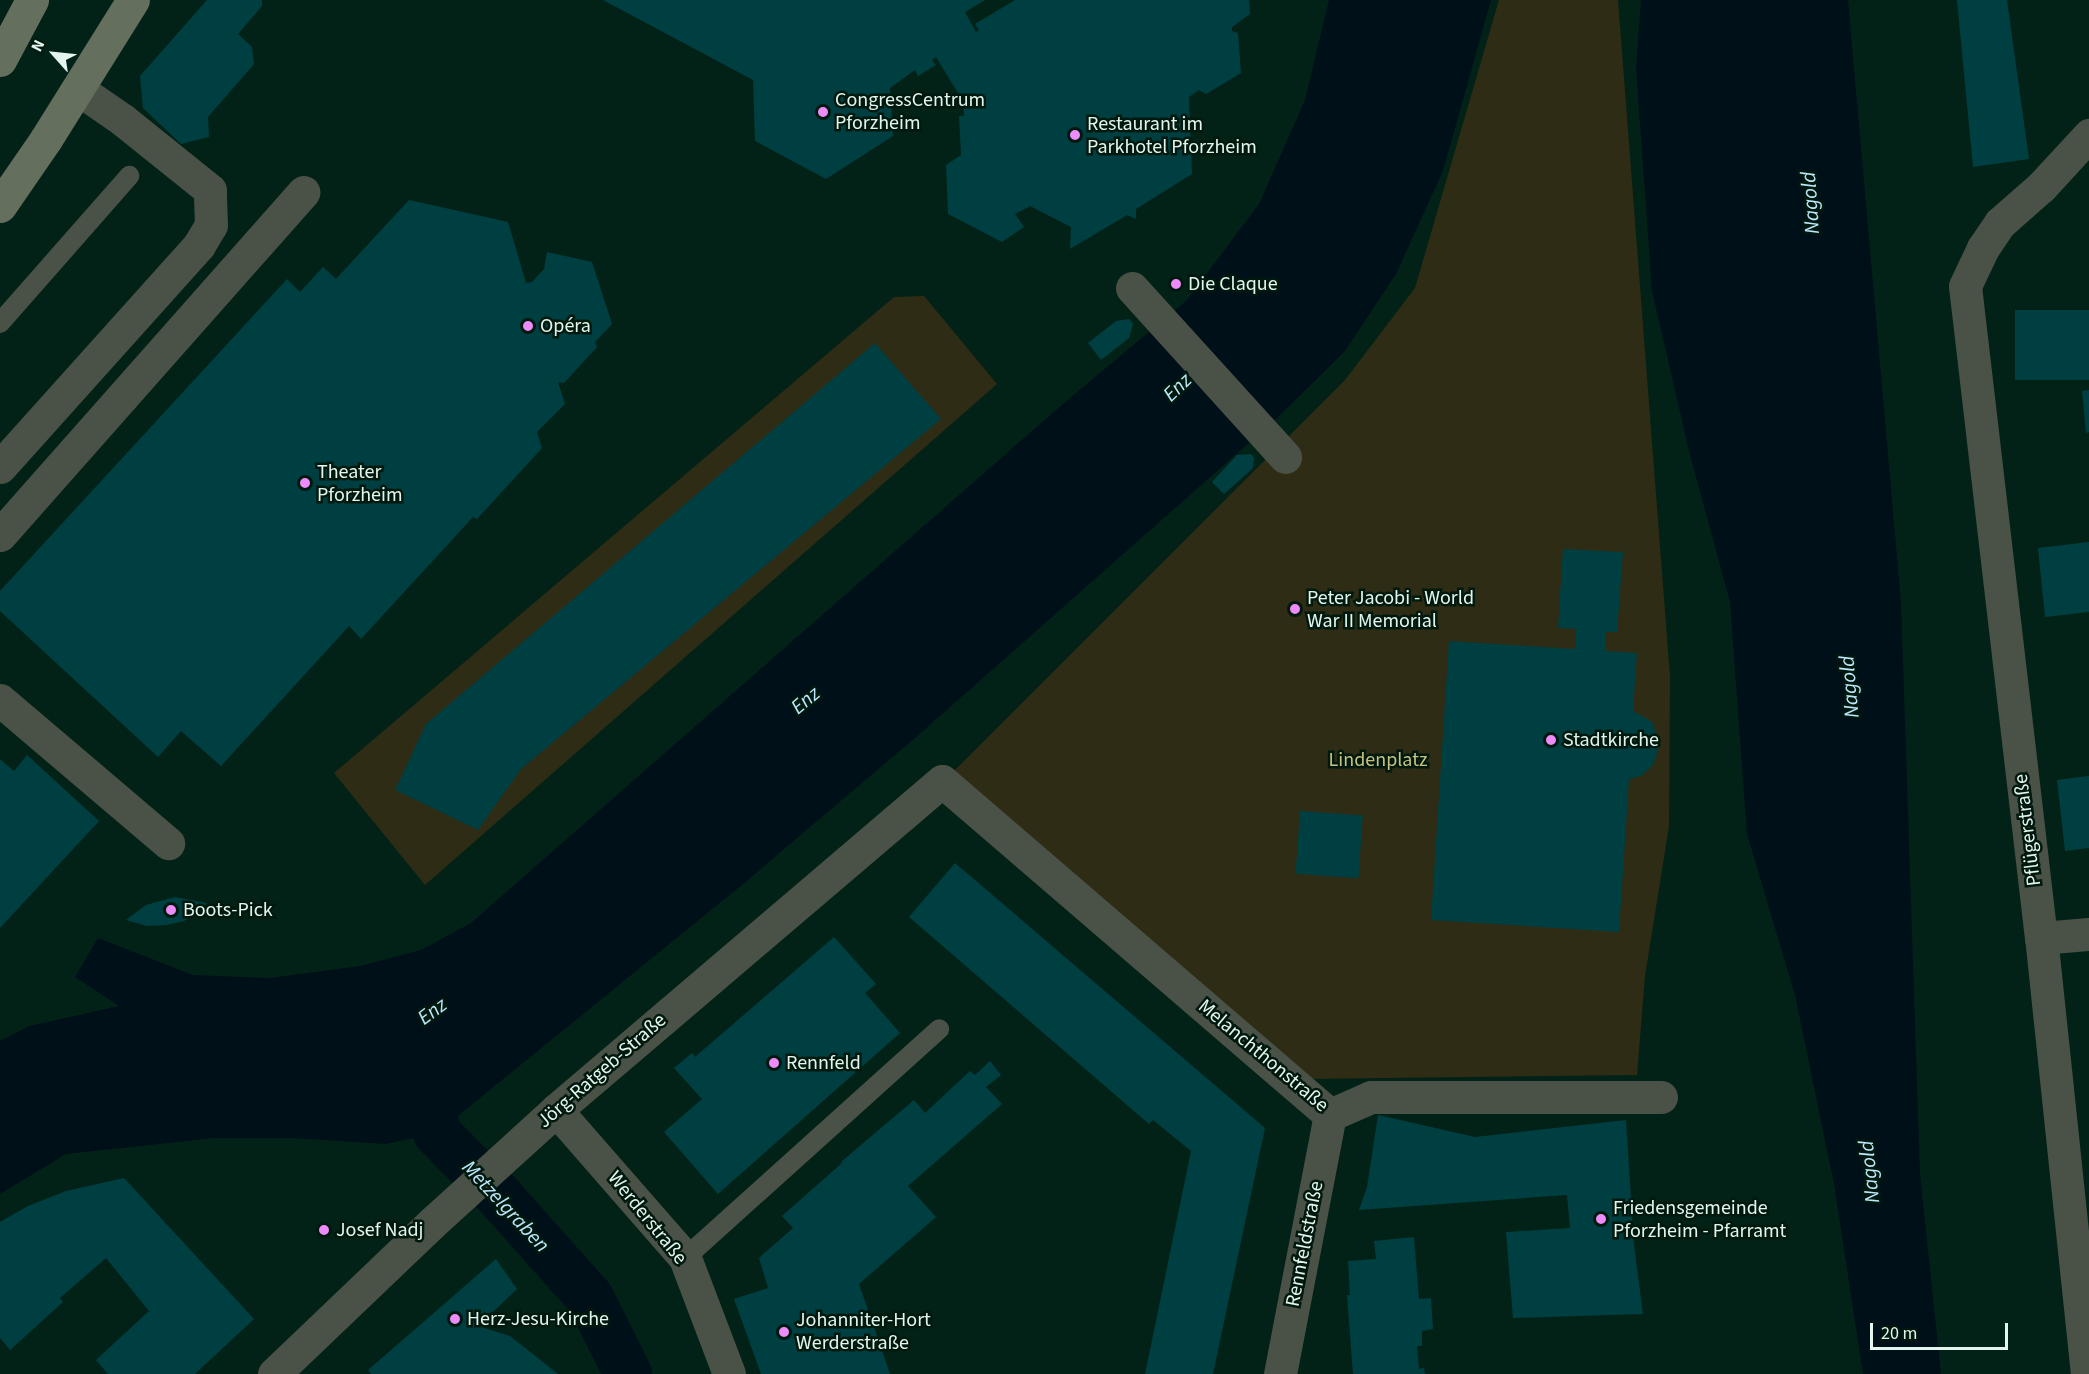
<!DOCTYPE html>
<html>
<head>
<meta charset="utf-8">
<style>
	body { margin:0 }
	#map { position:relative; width:2089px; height:1374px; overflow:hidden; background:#032217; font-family:"Source Sans 3",sans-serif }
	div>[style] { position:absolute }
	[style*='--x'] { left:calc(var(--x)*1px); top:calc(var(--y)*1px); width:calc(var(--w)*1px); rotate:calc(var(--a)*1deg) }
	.green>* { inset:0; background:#2f2c15 }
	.water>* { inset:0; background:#001019 }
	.canal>* { height:48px; margin:-24px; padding:0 24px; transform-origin:24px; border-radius:24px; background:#001019 }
	.building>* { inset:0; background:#003f41; transform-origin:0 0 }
	.lane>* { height:20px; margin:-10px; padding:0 10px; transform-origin:10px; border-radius:10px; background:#4a5146 }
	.street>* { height:33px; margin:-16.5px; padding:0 16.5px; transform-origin:16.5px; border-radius:16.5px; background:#4a5146 }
	.secondary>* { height:33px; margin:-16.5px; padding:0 16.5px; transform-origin:16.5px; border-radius:16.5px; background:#646f5d }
	.dots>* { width:16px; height:16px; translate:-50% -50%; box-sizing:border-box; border:3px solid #00190e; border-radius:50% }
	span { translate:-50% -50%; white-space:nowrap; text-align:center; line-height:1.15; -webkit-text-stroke:5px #00190e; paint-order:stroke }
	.poi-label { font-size:20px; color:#e4f5ed }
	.left { translate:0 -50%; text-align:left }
	.park-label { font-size:20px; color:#c9c17e }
	.street-label { font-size:20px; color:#e4f5ed }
	.water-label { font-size:21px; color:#bde7fc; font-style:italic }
	.north { position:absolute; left:24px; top:24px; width:60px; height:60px; -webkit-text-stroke:4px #00190e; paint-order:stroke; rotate:297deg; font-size:16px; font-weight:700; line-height:24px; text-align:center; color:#e4f5ed }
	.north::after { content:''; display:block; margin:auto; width:21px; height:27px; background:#e4f5ed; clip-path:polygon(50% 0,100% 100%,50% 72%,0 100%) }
	.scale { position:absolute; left:1870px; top:1323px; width:138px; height:27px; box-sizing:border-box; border:3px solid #e4f5ed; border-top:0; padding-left:8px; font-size:18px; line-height:21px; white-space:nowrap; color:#e4f5ed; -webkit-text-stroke:4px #00190e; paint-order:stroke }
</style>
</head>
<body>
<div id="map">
	<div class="green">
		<i style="clip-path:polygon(1499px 0,1618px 0,1670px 677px,1669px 826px,1645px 976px,1637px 1075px,1304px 1079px,947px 778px,1345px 380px,1415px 288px)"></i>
		<i style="clip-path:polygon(924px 296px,997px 384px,425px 885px,334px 773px,894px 297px)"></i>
	</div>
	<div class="water">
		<i style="clip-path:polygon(1329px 0,1491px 0,1443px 171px,1396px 274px,1345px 351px,1276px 419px,915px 738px,743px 884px,437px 1133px,386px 1144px,293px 1138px,215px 1138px,66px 1154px,0 1194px,0 1041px,29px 1026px,119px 1006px,75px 977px,98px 938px,193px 975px,270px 978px,360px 966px,421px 950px,471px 923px,1064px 403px,1187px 300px,1259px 204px,1305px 100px)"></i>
		<i style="clip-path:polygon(1641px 0,1848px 0,1901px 602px,1920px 1174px,1941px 1374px,1863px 1374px,1834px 1184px,1795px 995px,1747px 834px,1730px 602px,1690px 455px,1652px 291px,1636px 68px)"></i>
	</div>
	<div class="canal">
		<i style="--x:424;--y:1068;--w:66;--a:78.7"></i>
		<i style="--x:437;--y:1133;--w:90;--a:45.5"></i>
		<i style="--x:500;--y:1197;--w:135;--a:48.3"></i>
		<i style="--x:590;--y:1298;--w:85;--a:63.4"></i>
	</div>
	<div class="building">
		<i style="clip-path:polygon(207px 0,262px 0,262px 6px,238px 34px,252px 47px,254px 64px,208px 117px,209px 137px,181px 144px,143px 108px,140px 76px)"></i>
		<i style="clip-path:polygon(603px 0,985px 0,965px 12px,976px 32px,979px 30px,975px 24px,1015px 0,1249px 0,1250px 14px,1232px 27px,1232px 31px,1238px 33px,1241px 73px,1206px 94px,1199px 90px,1189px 97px,1192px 174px,1136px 209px,1136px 219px,1127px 215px,1070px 249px,1071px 227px,1030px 206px,1015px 214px,1024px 227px,1002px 242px,948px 214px,946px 165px,961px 155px,959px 116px,964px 116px,963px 101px,936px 57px,932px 60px,936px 65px,918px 76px,915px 70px,890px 88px,893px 136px,826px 179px,755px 141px,753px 80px)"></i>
		<i style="clip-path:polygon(1957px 0,2007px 0,2029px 159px,1973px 167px)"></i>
		<i style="clip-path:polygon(409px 200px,508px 222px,526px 283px,532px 282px,544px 269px,547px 252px,592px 262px,612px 324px,595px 342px,597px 347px,564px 383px,558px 382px,565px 404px,537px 432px,542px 448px,477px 519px,473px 517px,361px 639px,349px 626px,221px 766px,181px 731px,158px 757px,0 611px,0 591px,287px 279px,300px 292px,323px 267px,336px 279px)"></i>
		<i style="left:2089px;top:310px;width:70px;height:74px;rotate:90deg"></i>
		<i style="clip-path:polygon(1129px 319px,1133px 324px,1129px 338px,1101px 360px,1088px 343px,1116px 321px)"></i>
		<i style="clip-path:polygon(875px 343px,941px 419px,521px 769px,478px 830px,395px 790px,426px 724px)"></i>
		<i style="clip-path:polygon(2089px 390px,2089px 432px,2086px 433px,2082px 391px)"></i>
		<i style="clip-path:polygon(1251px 454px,1254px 458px,1253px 468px,1224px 494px,1212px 482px,1237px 455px)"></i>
		<i style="clip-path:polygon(2089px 542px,2089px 612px,2045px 617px,2038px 548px)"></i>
		<i style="clip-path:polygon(1563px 549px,1623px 552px,1617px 632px,1605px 632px,1605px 651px,1637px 653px,1633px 711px,1652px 722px,1660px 744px,1653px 765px,1641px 776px,1629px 779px,1619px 932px,1431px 920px,1449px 641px,1575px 649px,1576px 629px,1558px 628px)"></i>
		<i style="clip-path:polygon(27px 755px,99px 821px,0 928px,0 759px,14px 771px)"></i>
		<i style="clip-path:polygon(2089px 776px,2089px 848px,2065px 851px,2057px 780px)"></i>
		<i style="left:1300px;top:811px;width:63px;height:63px;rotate:4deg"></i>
		<i style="clip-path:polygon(955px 863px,1265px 1128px,1213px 1374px,1145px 1374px,1191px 1151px,1153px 1120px,1149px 1124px,909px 917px)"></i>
		<i style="clip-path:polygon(175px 897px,207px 903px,197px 914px,184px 921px,166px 925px,147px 926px,126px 920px,146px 905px)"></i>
		<i style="clip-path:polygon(834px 937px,876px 984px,865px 993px,900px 1033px,718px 1194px,664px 1132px,702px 1099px,674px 1068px,692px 1053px,695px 1057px)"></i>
		<i style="clip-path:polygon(990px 1061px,1001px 1075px,986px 1087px,1002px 1104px,908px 1186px,936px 1217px,859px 1284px,890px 1374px,761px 1374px,734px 1299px,768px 1288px,759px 1258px,793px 1228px,782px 1216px,842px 1163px,841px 1162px,914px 1100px,925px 1113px,970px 1071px,975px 1075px)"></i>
		<i style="clip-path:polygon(1378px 1115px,1475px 1137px,1626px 1120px,1634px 1245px,1643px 1314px,1513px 1318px,1506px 1232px,1570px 1228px,1567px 1195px,1359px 1210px,1367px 1187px)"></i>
		<i style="clip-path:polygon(124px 1178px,254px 1319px,195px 1374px,108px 1374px,96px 1360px,149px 1311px,106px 1258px,60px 1298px,63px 1302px,10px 1350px,0 1338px,0 1222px,28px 1206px,66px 1191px)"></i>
		<i style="clip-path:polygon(1414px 1237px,1419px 1299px,1431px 1298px,1433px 1329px,1422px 1331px,1422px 1346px,1417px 1346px,1419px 1369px,1424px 1368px,1425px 1374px,1353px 1374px,1347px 1295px,1350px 1295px,1348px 1261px,1376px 1259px,1374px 1241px)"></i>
		<i style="clip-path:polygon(496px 1259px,517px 1289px,478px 1326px,510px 1336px,558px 1374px,371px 1374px,368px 1370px)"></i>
	</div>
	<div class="lane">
		<i style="--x:0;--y:323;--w:196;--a:-48.7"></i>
		<i style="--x:685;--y:1258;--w:342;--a:-42"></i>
	</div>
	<div class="street">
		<i style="--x:1132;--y:288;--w:228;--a:47.8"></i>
		<i style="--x:0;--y:467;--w:298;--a:-48.1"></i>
		<i style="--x:199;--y:245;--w:23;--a:-59"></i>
		<i style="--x:211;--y:225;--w:35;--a:-92"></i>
		<i style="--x:210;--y:190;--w:112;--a:-141.2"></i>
		<i style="--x:123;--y:120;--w:55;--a:-145.4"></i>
		<i style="--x:0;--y:535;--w:458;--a:-48.5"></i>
		<i style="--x:0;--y:700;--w:221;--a:40.4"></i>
		<i style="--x:2041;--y:938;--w:48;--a:-4.8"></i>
		<i style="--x:556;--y:1110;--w:196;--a:48.9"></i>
		<i style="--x:685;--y:1258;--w:124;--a:69.2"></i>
		<i style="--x:1330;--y:1115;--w:45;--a:-23.7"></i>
		<i style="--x:1371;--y:1097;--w:290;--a:0"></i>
		<i style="--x:274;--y:1374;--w:219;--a:-43.7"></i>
		<i style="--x:432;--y:1223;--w:168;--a:-42.3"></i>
		<i style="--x:556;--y:1110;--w:507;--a:-40.44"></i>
		<i style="--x:942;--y:781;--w:512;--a:40.72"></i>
		<i style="--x:1280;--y:1374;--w:264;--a:-79.1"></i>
		<i style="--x:2087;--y:1374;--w:438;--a:-96"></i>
		<i style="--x:2041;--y:938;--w:656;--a:-96.65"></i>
		<i style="--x:1965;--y:286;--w:42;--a:-64.7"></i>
		<i style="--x:1983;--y:248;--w:30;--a:-56"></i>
		<i style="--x:2000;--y:223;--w:55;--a:-41.3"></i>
		<i style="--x:2041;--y:187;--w:71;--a:-47.3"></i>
	</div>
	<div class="secondary">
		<i style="--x:0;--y:60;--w:68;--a:-61.9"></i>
		<i style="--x:0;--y:206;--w:81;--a:-55.5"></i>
		<i style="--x:46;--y:139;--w:164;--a:-58"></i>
	</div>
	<div class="dots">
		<i style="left:823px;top:112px;background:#ed8cf9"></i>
		<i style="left:1075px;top:135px;background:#ed8cf9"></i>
		<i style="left:1176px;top:284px;background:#ed8cf9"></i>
		<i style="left:528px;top:326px;background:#ed8cf9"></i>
		<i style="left:305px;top:483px;background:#ed8cf9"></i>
		<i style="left:1295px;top:609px;background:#ed8cf9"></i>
		<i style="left:1551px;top:740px;background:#ed8cf9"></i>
		<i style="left:171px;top:910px;background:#ed8cf9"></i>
		<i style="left:774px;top:1063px;background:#ed8cf9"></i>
		<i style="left:1601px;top:1219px;background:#ed8cf9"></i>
		<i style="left:324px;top:1230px;background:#ed8cf9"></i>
		<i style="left:455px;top:1319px;background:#ed8cf9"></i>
		<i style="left:784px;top:1332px;background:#ed8cf9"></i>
	</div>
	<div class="poi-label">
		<span class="left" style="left:835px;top:112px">CongressCentrum<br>Pforzheim</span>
		<span class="left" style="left:1087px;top:136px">Restaurant im<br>Parkhotel Pforzheim</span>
		<span class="left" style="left:1188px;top:284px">Die Claque</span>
		<span class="left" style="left:540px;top:326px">Opéra</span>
		<span class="left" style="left:317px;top:484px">Theater<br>Pforzheim</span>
		<span class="left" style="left:1307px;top:610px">Peter Jacobi - World<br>War II Memorial</span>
		<span class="left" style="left:1563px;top:740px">Stadtkirche</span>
		<span class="left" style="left:183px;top:910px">Boots-Pick</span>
		<span class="left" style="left:786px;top:1063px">Rennfeld</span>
		<span class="left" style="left:1613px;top:1220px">Friedensgemeinde<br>Pforzheim - Pfarramt</span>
		<span class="left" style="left:336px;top:1230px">Josef Nadj</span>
		<span class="left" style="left:467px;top:1319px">Herz-Jesu-Kirche</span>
		<span class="left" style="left:796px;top:1332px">Johanniter-Hort<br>Werderstraße</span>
	</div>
	<div class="park-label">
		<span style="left:1378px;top:760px">Lindenplatz</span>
	</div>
	<div class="street-label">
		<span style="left:2028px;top:830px;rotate:-97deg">Pflügerstraße</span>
		<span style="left:1263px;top:1056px;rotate:40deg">Melanchthonstraße</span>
		<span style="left:602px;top:1071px;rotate:-41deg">Jörg-Ratgeb-Straße</span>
		<span style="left:647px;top:1218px;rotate:51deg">Werderstraße</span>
		<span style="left:1305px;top:1244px;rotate:-79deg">Rennfeldstraße</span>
	</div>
	<div class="water-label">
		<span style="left:1810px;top:203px;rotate:-94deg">Nagold</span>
		<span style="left:1177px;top:387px;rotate:-44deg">Enz</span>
		<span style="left:1849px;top:687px;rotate:-95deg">Nagold</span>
		<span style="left:805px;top:700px;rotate:-40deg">Enz</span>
		<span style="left:432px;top:1011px;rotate:-37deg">Enz</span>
		<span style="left:1869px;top:1172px;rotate:-96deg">Nagold</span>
		<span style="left:506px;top:1206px;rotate:47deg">Metzelgraben</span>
	</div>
	<div class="north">N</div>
	<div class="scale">20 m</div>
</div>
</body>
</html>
